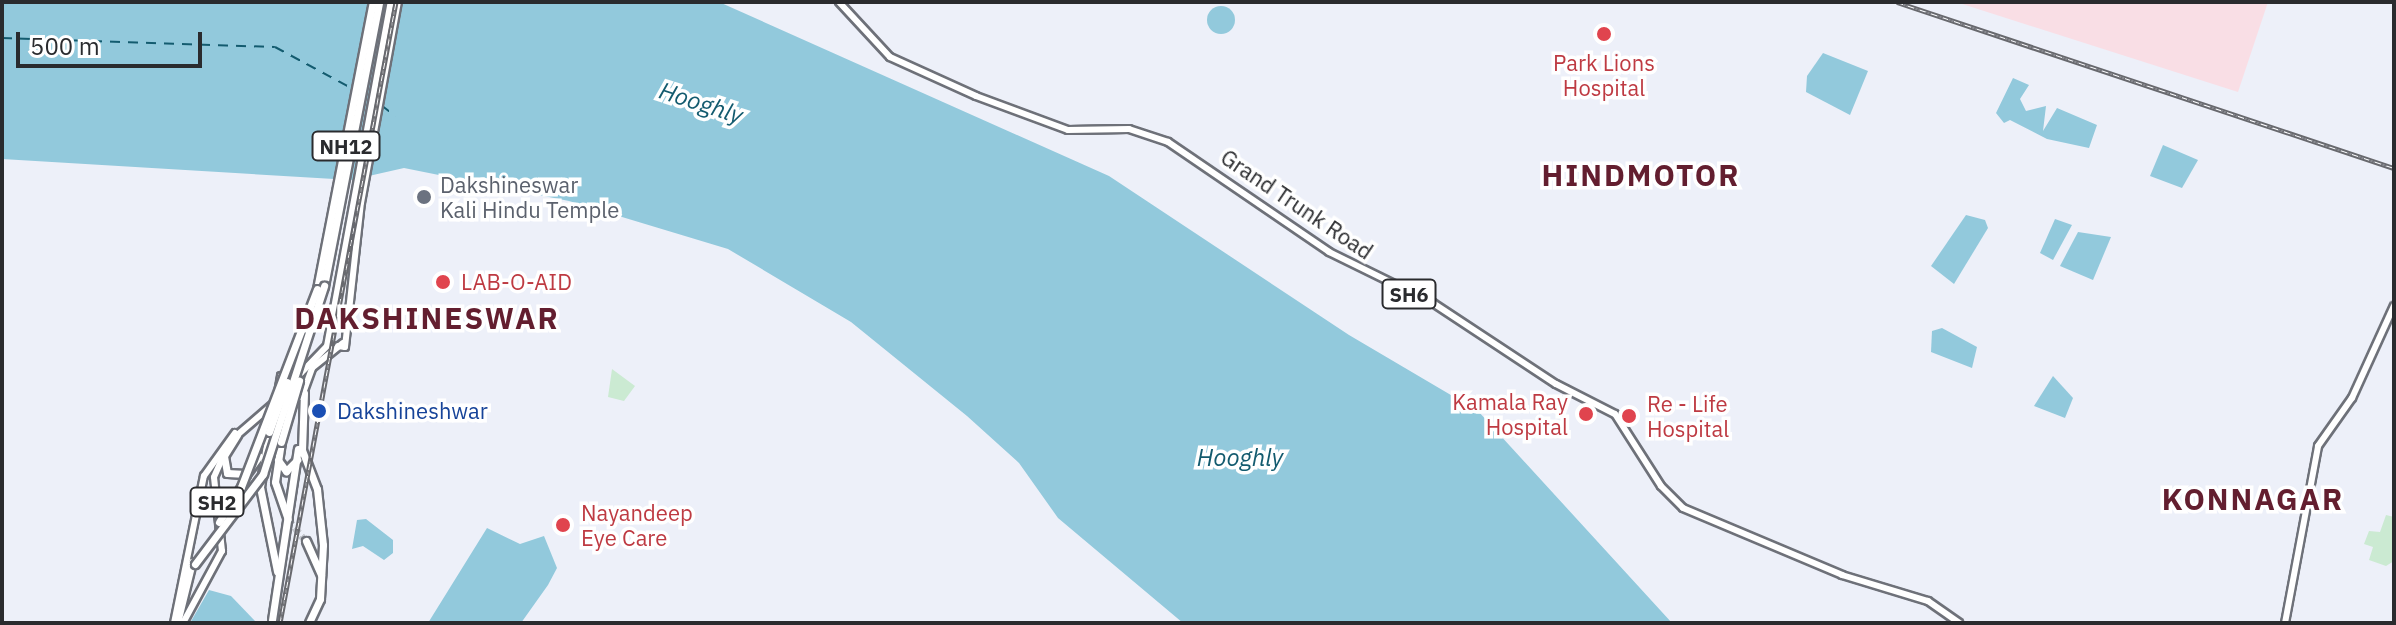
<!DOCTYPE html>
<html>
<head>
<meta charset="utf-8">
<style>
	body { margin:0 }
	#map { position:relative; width:2396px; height:625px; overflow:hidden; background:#edf0f9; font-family:"IBM Plex Sans",sans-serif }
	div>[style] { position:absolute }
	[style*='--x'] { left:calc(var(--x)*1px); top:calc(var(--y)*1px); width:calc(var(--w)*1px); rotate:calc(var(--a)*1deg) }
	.industrial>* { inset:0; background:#f9dee5 }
	.green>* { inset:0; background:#cbead2 }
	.water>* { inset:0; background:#92c9dc }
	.round { border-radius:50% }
	.ferry>* { height:2px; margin-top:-1px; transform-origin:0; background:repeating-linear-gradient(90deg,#135b6f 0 10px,transparent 0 18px) }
	.highway-tunnel>* { height:7px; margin-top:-3.5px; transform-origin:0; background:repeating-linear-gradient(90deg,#c6c9d0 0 7px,transparent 0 10.5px) }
	.roads { filter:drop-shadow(2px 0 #6e7179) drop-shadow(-2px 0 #6e7179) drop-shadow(0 2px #6e7179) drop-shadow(0 -2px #6e7179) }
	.major>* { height:6px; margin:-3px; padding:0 3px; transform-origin:3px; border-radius:3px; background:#fff }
	.highway>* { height:7px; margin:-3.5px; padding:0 3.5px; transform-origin:3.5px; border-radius:3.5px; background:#fff }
	.rail>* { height:5px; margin-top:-2.5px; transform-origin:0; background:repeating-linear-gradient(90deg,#fff 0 6px,#68696e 0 12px); box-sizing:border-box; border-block:2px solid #68696e }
	.bridges { filter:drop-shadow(2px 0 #6e7179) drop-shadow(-2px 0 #6e7179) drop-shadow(0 2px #6e7179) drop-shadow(0 -2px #6e7179) }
	.highway-bridge>* { height:7px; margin:-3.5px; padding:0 3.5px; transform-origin:3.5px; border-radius:3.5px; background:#fff }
	.dots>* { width:22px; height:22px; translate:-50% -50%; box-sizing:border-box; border:4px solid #fff; border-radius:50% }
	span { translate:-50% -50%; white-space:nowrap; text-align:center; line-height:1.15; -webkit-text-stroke:7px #fff; paint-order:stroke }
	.shield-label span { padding:2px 6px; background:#fff; border:2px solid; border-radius:6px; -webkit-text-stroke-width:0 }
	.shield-label { font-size:20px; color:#2a2b2e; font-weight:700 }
	.health-label { font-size:22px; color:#be3a42 }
	.left { translate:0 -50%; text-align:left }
	.right { translate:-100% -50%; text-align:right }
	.worship-label { font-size:22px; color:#5b616d }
	.street-label { font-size:22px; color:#2a2b2e }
	.transit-label { font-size:22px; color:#164399 }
	.water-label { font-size:24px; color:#135b6f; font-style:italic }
	.district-label { font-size:30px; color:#631e2f; font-weight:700; letter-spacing:2px }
	.frame { position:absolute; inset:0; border:4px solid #2a2b2e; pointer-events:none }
	.scale { position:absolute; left:16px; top:32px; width:186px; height:36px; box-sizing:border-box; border:4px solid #2a2b2e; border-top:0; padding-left:10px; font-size:24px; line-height:28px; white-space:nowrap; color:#2a2b2e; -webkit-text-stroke:6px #fff; paint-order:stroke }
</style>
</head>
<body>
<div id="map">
	<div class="industrial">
		<i style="clip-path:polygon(1956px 2px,2268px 2px,2238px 92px)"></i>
	</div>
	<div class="green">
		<i style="clip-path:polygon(612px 369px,635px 386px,624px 401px,608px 397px)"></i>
		<i style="clip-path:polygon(2386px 515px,2394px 517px,2394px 561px,2386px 566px,2369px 560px,2373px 547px,2364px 544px,2369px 531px,2380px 532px)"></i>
	</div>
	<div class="water">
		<i style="clip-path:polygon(2px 2px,719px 2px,1109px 176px,1349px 335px,1478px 411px,1672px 623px,1183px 623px,1058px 518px,1019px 463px,967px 416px,851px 322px,728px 249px,569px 201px,404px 168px,351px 180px,2px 159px)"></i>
		<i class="round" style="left:1207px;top:6px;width:28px;height:28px"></i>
		<i style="clip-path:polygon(1823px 53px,1868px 71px,1850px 115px,1806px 92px,1807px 76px)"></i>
		<i style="clip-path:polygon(2013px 78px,2029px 85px,2020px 99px,2026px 111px,2046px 106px,2043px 131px,2057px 108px,2097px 125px,2089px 148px,2047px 139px,2010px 120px,2004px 123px,1996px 113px)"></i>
		<i style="clip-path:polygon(2163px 145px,2198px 160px,2182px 188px,2150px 176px)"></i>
		<i style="clip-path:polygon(1966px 215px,1985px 220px,1988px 228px,1954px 284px,1931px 266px)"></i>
		<i style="clip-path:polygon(2055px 219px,2072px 225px,2053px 260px,2040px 253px)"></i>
		<i style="clip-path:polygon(2078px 232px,2111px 237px,2093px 280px,2060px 266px)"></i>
		<i style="clip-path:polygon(1942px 328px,1977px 347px,1972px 368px,1931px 352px,1932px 331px)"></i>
		<i style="clip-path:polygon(2053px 376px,2073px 398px,2065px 418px,2034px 406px)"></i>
		<i style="clip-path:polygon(366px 519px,393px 540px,393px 553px,384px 560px,363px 546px,352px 549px,357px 520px)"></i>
		<i style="clip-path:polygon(487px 528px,520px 544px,544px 536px,557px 568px,548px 585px,521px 623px,428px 623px)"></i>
		<i style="clip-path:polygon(209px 590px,231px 596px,257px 623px,190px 623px)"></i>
	</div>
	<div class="ferry">
		<i style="--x:2;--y:38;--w:273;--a:1.9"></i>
		<i style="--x:275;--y:47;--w:91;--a:28.3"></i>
		<i style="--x:381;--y:105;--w:18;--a:38"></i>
	</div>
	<div class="highway-tunnel">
		<i style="--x:288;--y:519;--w:28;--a:51"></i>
	</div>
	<div class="roads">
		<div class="major">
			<i style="--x:839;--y:2;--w:75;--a:47.2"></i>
			<i style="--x:890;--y:57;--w:94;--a:24.4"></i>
			<i style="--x:976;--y:96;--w:98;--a:20.3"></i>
			<i style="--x:1068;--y:130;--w:61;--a:-0.9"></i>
			<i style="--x:1129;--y:129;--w:41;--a:18.4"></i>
			<i style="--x:1168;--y:142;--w:195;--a:34.3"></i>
			<i style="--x:1329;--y:252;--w:116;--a:26.1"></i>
			<i style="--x:1433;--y:303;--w:147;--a:33.4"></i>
			<i style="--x:1556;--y:384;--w:66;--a:27"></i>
			<i style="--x:1615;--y:414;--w:85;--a:57.4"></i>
			<i style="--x:1661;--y:486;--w:31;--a:45"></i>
			<i style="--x:1683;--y:508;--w:173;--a:22.8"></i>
			<i style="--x:1842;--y:575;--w:90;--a:16.8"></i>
			<i style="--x:1928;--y:601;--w:38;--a:35"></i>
			<i style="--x:338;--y:346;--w:7;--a:8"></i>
			<i style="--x:345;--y:347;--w:145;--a:-83.7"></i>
			<i style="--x:361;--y:203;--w:204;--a:-79.6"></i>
			<i style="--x:278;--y:393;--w:17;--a:-80"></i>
			<i style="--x:281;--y:376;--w:20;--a:-9"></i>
			<i style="--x:301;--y:373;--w:37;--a:-46"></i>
			<i style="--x:327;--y:346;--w:350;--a:-79.5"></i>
			<i style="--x:289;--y:401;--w:14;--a:-21"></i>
			<i style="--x:302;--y:396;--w:30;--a:-70"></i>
			<i style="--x:312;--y:368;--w:40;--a:-39"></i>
			<i style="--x:235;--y:437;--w:49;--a:-40.9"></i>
			<i style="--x:174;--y:623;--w:150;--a:-78.5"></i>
			<i style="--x:204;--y:476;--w:53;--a:-54.2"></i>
			<i style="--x:183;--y:623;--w:82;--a:-61.6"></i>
			<i style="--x:222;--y:551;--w:74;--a:-96.2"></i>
			<i style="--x:214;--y:477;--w:35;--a:-66"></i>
			<i style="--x:2285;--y:623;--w:180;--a:-79.4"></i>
			<i style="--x:2318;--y:446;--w:59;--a:-54.7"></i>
			<i style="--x:2352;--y:398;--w:101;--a:-65.5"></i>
		</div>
		<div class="highway">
			<i style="--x:324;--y:286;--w:289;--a:-79"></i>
			<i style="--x:317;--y:289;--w:292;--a:-79"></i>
			<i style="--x:304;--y:393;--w:57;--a:92"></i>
			<i style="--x:302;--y:450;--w:42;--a:69"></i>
			<i style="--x:317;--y:489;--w:56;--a:83.9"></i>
			<i style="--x:323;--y:545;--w:54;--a:93.2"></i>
			<i style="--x:320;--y:599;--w:26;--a:115"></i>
			<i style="--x:269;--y:432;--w:56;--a:99.3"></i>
			<i style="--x:260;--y:487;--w:86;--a:78.6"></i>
			<i style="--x:237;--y:435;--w:25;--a:122"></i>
			<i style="--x:224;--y:456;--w:17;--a:80"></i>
			<i style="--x:227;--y:473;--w:19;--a:3"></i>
			<i style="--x:246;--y:474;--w:22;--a:-54"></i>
			<i style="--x:281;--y:442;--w:40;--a:98.5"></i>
			<i style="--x:275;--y:482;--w:39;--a:71"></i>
			<i style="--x:278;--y:460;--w:14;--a:54"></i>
			<i style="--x:286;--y:471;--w:16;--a:-45"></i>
			<i style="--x:306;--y:541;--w:37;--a:66"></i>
			<i style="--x:272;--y:620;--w:173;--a:-81.4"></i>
			<i style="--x:177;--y:623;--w:63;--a:-76.2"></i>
		</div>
	</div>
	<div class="rail">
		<i style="--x:1897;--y:2;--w:524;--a:18.47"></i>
		<i style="--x:280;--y:623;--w:632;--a:-79.42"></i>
	</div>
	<div class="bridges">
		<div class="highway-bridge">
			<i style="--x:269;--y:432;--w:53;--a:-70.2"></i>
			<i style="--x:281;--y:442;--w:64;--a:-73.6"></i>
			<i style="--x:219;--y:522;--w:41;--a:-57.8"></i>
			<i style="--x:241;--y:487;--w:212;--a:-69"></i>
			<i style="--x:195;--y:564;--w:113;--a:-52.9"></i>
			<i style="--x:263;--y:474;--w:198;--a:-72"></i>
		</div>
	</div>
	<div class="dots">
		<i style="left:1604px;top:34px;background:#e0444e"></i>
		<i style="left:424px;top:197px;background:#6b7280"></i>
		<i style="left:443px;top:282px;background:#e0444e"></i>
		<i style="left:319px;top:411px;background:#1a4fb4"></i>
		<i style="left:1586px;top:414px;background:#e0444e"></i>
		<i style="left:1629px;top:416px;background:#e0444e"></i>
		<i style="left:563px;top:525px;background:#e0444e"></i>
	</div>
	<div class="shield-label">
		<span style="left:346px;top:146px">NH12</span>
		<span style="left:1409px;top:294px">SH6</span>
		<span style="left:217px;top:502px">SH2</span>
	</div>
	<div class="health-label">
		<span style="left:1604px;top:75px">Park Lions<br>Hospital</span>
		<span class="left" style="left:461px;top:282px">LAB-O-AID</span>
		<span class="right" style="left:1568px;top:414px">Kamala Ray<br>Hospital</span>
		<span class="left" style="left:1647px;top:416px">Re - Life<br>Hospital</span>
		<span class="left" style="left:581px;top:525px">Nayandeep<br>Eye Care</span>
	</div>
	<div class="worship-label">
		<span class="left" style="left:440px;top:197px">Dakshineswar<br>Kali Hindu Temple</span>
	</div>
	<div class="street-label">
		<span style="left:1297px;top:204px;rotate:34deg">Grand Trunk Road</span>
	</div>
	<div class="transit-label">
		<span class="left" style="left:337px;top:411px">Dakshineshwar</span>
	</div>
	<div class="water-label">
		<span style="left:701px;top:103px;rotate:18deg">Hooghly</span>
		<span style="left:1240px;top:458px">Hooghly</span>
	</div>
	<div class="district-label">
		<span style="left:1641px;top:175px">HINDMOTOR</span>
		<span style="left:427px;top:318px">DAKSHINESWAR</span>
		<span style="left:2253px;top:499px">KONNAGAR</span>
	</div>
	<div class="frame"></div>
	<div class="scale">500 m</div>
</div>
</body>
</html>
